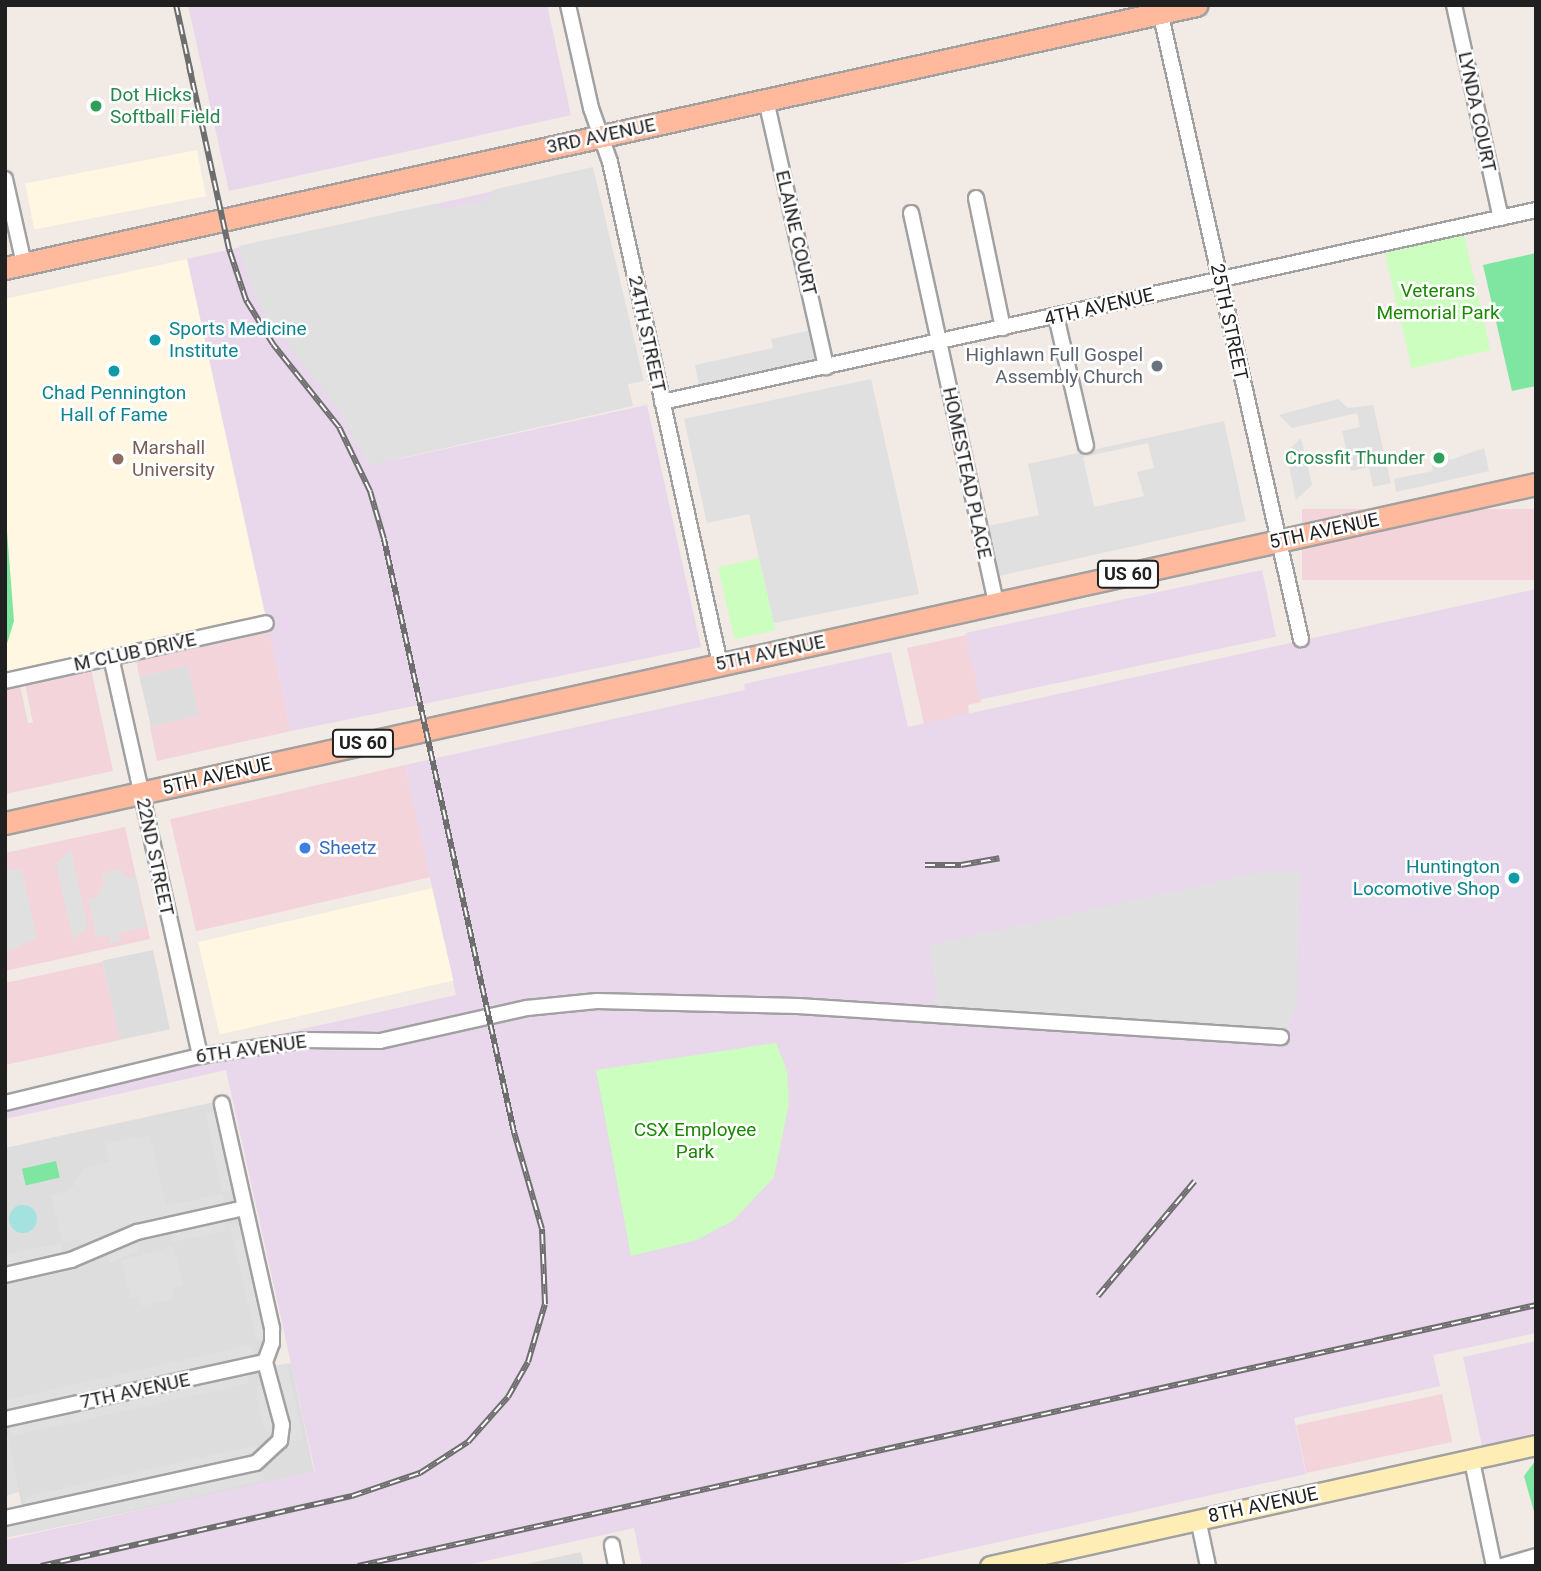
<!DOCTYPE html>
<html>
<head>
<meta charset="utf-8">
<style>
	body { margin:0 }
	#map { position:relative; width:1541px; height:1571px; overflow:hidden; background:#f1eae5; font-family:Roboto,sans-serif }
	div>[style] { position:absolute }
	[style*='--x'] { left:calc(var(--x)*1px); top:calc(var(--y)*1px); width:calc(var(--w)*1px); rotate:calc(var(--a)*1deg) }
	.residential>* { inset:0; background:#dedddd; transform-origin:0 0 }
	.commercial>* { inset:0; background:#f3d4db; transform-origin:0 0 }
	.industrial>* { inset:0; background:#e9d7eb; transform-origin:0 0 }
	.education>* { inset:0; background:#fff7e1; transform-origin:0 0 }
	.park>* { inset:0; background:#ccfec0; transform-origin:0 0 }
	.pitch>* { inset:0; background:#7ee6a1; transform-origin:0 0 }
	.parking>* { inset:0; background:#e0e0e0; transform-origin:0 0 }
	.water>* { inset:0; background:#a3e2df }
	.round { border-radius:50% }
	.roads { filter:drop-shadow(2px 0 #a1a1a1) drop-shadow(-2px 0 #a1a1a1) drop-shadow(0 2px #a1a1a1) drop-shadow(0 -2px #a1a1a1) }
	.street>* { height:14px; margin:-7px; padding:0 7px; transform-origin:7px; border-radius:7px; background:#fff }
	.secondary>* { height:19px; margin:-9.5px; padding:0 9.5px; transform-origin:9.5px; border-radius:9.5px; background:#feeeb6 }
	.primary>* { height:21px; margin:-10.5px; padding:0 10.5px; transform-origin:10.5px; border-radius:10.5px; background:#ffba9d }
	.rail>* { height:6px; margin-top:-3px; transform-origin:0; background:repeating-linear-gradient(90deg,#fff 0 10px,#6e6e6e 0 20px); box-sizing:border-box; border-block:2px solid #6e6e6e }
	.dots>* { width:19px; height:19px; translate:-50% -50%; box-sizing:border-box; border:4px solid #fff; border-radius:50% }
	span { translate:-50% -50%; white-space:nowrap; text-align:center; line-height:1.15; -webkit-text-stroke:5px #fff; paint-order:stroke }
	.shield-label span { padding:2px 5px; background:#fff; border:2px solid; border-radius:5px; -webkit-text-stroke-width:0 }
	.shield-label { font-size:18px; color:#202020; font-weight:700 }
	.leisure-label { font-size:19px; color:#27864d }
	.left { translate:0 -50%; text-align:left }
	.right { translate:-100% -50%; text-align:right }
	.street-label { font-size:19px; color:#202020 }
	.park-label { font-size:19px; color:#1c8803 }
	.culture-label { font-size:19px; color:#0d838f }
	.worship-label { font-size:19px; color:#5b616d }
	.education-label { font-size:19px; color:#785e54 }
	.shop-label { font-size:19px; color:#366cbe }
	.frame { position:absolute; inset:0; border:7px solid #202020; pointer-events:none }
</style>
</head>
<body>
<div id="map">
	<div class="residential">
		<i style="left:188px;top:665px;width:52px;height:50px;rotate:77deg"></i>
		<i style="left:153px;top:950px;width:81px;height:52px;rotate:78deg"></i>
		<i style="clip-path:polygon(219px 1101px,274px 1352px,5px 1412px,5px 1148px)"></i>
		<i style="left:291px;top:1363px;width:112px;height:293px;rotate:78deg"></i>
		<i style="clip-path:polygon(581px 1552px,584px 1566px,517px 1566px)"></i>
	</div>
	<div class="commercial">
		<i style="left:1536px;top:509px;width:71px;height:234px;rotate:90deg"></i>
		<i style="clip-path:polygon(269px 630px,291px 731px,157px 761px,150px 727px,199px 715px,188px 666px,139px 676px,136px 659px)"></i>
		<i style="clip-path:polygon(966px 635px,981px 702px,968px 705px,969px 714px,924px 724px,907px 648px)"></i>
		<i style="clip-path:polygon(91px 669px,113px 771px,5px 794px,5px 688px,20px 685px,28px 723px,33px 723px,25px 684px)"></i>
		<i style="left:405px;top:765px;width:115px;height:241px;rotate:77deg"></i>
		<i style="clip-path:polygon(125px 827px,150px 939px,5px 971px,5px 853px)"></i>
		<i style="clip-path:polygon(102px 962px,120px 1040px,5px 1065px,5px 983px)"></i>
		<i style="left:1442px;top:1394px;width:49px;height:149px;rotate:78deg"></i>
	</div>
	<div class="industrial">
		<i style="clip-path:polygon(188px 5px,547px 5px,571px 115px,229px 191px)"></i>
		<i style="clip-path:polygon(584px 171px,394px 435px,399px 459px,647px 405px,701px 647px,291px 731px,187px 259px)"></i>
		<i style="left:1262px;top:570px;width:68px;height:303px;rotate:78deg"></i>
		<i style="clip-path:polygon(1536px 589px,1536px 1333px,1433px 1355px,1440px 1386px,1294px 1418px,1306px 1474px,890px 1566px,642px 1566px,634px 1528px,463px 1566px,5px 1566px,5px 1540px,315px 1471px,226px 1070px,5px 1119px,5px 1095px,456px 995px,405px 765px,745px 690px,744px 684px,891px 652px,908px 727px)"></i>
		<i style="clip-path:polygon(1536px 1341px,1536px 1432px,1483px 1450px,1463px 1357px)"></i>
	</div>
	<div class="education">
		<i style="left:197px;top:150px;width:47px;height:175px;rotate:79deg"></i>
		<i style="clip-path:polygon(187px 259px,266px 619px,5px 676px,5px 299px)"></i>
		<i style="left:432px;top:888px;width:95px;height:240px;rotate:77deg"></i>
	</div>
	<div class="park">
		<i style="left:1464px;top:235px;width:118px;height:81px;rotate:77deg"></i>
		<i style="left:759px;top:558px;width:74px;height:42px;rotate:77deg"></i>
		<i style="clip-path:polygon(776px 1043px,787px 1071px,789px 1103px,774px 1177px,733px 1221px,694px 1241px,631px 1256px,596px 1070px)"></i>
	</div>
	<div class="pitch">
		<i style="clip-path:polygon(1536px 253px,1536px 386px,1512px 391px,1483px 265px)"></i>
		<i style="clip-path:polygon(5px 506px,14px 621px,5px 650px)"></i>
		<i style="left:56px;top:1161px;width:17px;height:35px;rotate:77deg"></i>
		<i style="clip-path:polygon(1536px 1460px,1536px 1519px,1524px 1476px)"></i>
	</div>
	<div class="parking">
		<i style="clip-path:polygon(593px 167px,644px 381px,628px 384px,633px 406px,370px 465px,332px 400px,268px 321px,251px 287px,239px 246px,434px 204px,440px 210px,489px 200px,492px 190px)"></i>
		<i style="clip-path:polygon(812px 330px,818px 354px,813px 360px,699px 385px,695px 365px,773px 348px,771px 339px)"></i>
		<i style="clip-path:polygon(871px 379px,919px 594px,774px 623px,749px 514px,707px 523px,684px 419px)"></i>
		<i style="clip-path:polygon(1338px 399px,1348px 408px,1373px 405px,1391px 483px,1373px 487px,1369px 467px,1351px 471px,1342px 431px,1360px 427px,1357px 413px,1292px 428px,1279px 415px)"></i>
		<i style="clip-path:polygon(evenodd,1224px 421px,1246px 521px,995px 577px,984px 527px,1039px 515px,1028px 464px,1224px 421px,1148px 443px,1154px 468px,1137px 472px,1144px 496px,1094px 507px,1083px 457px,1148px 443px)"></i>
		<i style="clip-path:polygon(1301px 438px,1312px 485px,1296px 500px,1286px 452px)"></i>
		<i style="clip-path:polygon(1484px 448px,1489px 471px,1396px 492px,1394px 479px,1433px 471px,1431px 459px,1449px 456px,1450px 460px)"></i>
		<i style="clip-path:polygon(71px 850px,88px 927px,73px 939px,56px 864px)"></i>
		<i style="clip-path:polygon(122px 869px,125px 878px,135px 876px,146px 927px,119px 933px,120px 942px,110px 944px,108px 935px,96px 937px,88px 899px,97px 897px,104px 882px,102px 873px)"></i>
		<i style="clip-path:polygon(5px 870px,22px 870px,37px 937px,5px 954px)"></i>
		<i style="clip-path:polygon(1264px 871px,1300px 871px,1297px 1006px,1286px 1031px,938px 1012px,930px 945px)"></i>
		<i style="left:223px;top:1110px;width:80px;height:18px;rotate:78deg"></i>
		<i style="clip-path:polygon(150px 1135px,166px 1206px,223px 1194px,225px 1231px,173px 1242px,169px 1225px,132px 1235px,139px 1250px,110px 1263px,103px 1247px,86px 1255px,79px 1239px,62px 1242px,51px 1194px,70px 1191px,84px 1168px,110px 1162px,105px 1144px)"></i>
		<i style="left:248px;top:1224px;width:115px;height:18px;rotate:77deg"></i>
		<i style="left:61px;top:1243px;width:19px;height:57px;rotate:78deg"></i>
		<i style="clip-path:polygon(174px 1246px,183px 1286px,172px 1288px,174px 1299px,142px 1306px,139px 1296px,130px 1298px,122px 1261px)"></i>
		<i style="clip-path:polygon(251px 1345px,255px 1364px,246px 1367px,249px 1383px,12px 1436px,6px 1400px)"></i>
		<i style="clip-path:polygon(287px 1363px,303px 1439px,284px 1442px,282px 1430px,265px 1433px,255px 1387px,273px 1383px,267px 1368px)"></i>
		<i style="clip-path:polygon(8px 1440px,19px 1492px,5px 1496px,5px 1441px)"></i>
		<i style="clip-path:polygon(257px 1445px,265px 1480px,5px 1538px,5px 1518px,29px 1513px,25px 1497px)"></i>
	</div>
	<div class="water">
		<i class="round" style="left:9px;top:1205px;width:28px;height:28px"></i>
	</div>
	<div class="roads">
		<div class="street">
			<i style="--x:568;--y:5;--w:106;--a:77.4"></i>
			<i style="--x:591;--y:108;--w:57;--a:70.6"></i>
			<i style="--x:610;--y:162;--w:514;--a:77.64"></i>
			<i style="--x:1454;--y:5;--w:218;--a:77.6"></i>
			<i style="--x:1159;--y:7;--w:648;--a:77.34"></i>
			<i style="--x:766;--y:100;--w:274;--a:77.3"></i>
			<i style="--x:5;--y:179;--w:87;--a:77.4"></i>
			<i style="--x:976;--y:198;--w:133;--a:78.3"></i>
			<i style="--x:911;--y:213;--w:399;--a:77.7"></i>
			<i style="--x:1056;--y:316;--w:133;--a:77"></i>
			<i style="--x:662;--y:402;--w:895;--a:-12.39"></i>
			<i style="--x:111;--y:657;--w:409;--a:77.4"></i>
			<i style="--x:5;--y:681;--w:267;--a:-12.5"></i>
			<i style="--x:5;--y:1103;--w:201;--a:-13.6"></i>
			<i style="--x:200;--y:1056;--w:107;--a:-8.6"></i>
			<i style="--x:306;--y:1040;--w:74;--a:0.8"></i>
			<i style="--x:380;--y:1041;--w:151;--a:-12.7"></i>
			<i style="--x:527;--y:1008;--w:70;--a:-5.7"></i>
			<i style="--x:597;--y:1001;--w:201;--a:1.4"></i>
			<i style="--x:798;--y:1006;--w:484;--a:3.7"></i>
			<i style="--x:5;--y:1275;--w:68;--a:-12.8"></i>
			<i style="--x:71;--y:1260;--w:72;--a:-23"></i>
			<i style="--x:137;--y:1232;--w:110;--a:-12.6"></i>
			<i style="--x:5;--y:1419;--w:266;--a:-12.4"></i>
			<i style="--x:1472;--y:1461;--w:107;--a:78.2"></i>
			<i style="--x:5;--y:1518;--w:257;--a:-12.4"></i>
			<i style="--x:256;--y:1463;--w:33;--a:-43"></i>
			<i style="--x:280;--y:1441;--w:16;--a:-83"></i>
			<i style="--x:282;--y:1425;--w:65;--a:-105.1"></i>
			<i style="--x:265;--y:1362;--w:20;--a:-70"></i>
			<i style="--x:272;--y:1343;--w:15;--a:-90"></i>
			<i style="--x:272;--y:1328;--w:230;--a:-102.6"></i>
			<i style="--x:1198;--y:1519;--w:48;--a:78"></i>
			<i style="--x:612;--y:1545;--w:21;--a:79"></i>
			<i style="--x:1502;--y:1566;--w:35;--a:-16"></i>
		</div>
		<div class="secondary">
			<i style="--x:990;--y:1566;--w:559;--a:-12.5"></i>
		</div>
		<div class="primary">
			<i style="--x:5;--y:268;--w:1220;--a:-12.45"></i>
			<i style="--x:5;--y:823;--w:1568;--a:-12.49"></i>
		</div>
	</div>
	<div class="rail">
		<i style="--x:176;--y:5;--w:71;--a:77.7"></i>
		<i style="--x:925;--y:865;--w:36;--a:0"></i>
		<i style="--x:961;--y:865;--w:39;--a:-10"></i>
		<i style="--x:1098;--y:1296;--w:150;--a:-49.9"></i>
		<i style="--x:41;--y:1566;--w:319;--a:-12.7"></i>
		<i style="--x:352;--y:1496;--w:72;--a:-18.7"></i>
		<i style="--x:420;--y:1473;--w:57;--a:-32.9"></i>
		<i style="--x:468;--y:1442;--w:60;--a:-48.4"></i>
		<i style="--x:508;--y:1397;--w:40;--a:-60.3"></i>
		<i style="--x:528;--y:1362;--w:60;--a:-73.7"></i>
		<i style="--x:545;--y:1304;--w:75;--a:-92.3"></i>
		<i style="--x:542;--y:1229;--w:101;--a:-106.1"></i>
		<i style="--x:514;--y:1132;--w:607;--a:-102.37"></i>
		<i style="--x:384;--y:539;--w:50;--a:-106.3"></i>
		<i style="--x:370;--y:491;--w:71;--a:-115.8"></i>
		<i style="--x:339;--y:427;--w:106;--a:-128.5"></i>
		<i style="--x:273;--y:344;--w:52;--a:-121.5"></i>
		<i style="--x:246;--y:300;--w:54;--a:-108.4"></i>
		<i style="--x:229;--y:249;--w:187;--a:-102.3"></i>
		<i style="--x:358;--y:1566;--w:1207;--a:-12.49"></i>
	</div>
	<div class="dots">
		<i style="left:96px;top:106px;background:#2e9e5b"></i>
		<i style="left:155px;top:340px;background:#0f9aa8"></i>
		<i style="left:1157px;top:366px;background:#6b7280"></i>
		<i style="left:114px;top:371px;background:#0f9aa8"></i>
		<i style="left:1439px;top:458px;background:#2e9e5b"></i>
		<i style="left:118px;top:459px;background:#8d6e63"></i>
		<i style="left:305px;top:848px;background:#3f7fe0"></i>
		<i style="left:1514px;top:878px;background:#0f9aa8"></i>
	</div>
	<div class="shield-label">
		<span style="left:1128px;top:574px">US 60</span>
		<span style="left:363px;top:743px">US 60</span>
	</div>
	<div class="leisure-label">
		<span class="left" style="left:110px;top:106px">Dot Hicks<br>Softball Field</span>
		<span class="right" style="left:1425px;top:458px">Crossfit Thunder</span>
	</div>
	<div class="street-label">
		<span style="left:1477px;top:112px;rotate:78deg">LYNDA COURT</span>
		<span style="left:601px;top:136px;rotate:-12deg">3RD AVENUE</span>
		<span style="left:796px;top:233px;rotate:77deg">ELAINE COURT</span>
		<span style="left:1099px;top:307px;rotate:-13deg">4TH AVENUE</span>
		<span style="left:1229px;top:322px;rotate:78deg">25TH STREET</span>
		<span style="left:647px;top:334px;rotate:78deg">24TH STREET</span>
		<span style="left:967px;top:473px;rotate:78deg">HOMESTEAD PLACE</span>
		<span style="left:1324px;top:531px;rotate:-12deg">5TH AVENUE</span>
		<span style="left:135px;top:652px;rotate:-12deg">M CLUB DRIVE</span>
		<span style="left:770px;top:653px;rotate:-12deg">5TH AVENUE</span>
		<span style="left:217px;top:776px;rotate:-13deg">5TH AVENUE</span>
		<span style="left:155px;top:857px;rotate:78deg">22ND STREET</span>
		<span style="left:251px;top:1049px;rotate:-8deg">6TH AVENUE</span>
		<span style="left:135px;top:1391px;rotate:-12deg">7TH AVENUE</span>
		<span style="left:1263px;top:1505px;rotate:-12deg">8TH AVENUE</span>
	</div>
	<div class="park-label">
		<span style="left:1438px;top:302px">Veterans<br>Memorial Park</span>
		<span style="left:695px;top:1141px">CSX Employee<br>Park</span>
	</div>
	<div class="culture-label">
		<span class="left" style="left:169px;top:340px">Sports Medicine<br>Institute</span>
		<span style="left:114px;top:404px">Chad Pennington<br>Hall of Fame</span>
		<span class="right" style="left:1500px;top:878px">Huntington<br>Locomotive Shop</span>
	</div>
	<div class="worship-label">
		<span class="right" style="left:1143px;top:366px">Highlawn Full Gospel<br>Assembly Church</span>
	</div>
	<div class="education-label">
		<span class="left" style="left:132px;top:459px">Marshall<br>University</span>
	</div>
	<div class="shop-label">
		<span class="left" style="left:319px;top:848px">Sheetz</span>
	</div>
	<div class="frame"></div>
</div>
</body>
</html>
